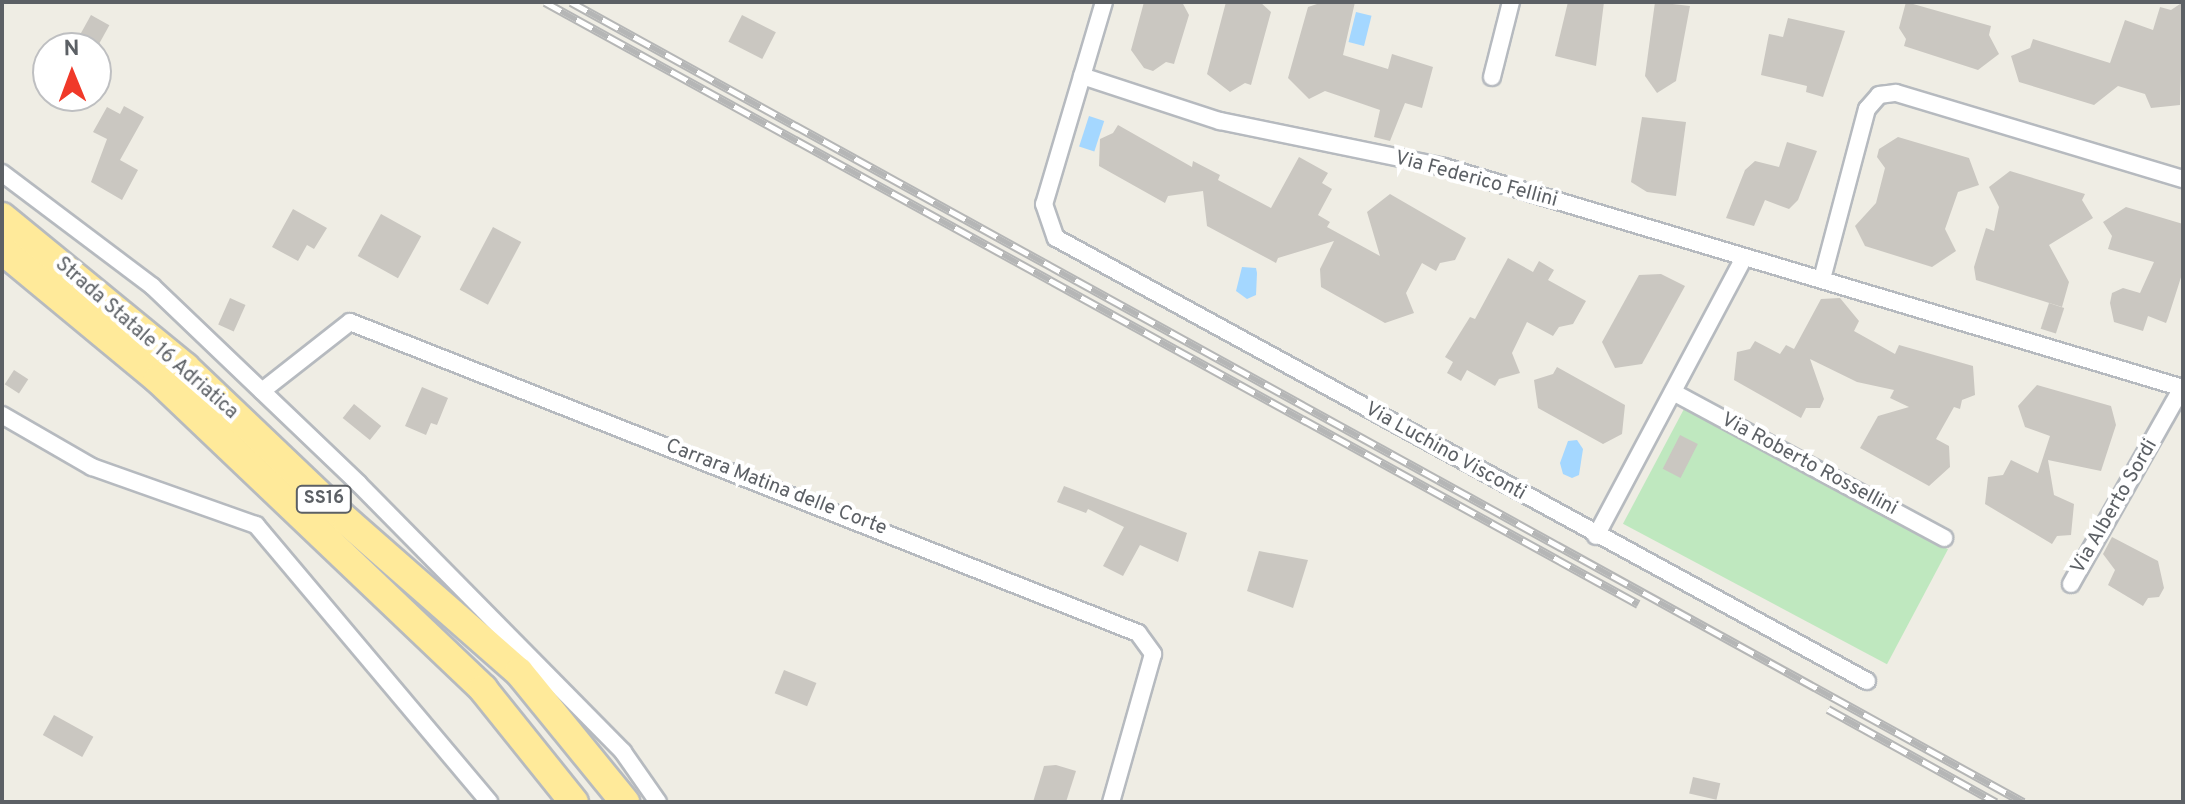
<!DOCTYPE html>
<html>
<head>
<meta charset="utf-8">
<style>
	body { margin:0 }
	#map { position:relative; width:2185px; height:804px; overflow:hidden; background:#efede4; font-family:Overpass,sans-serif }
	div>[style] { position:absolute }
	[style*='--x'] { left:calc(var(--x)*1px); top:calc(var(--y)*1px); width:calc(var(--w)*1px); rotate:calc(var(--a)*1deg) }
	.green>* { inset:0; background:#bfe8bf; transform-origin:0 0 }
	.water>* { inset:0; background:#a4d7ff; transform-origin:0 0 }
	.building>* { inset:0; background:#cac7c1; transform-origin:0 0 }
	.roads { filter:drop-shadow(2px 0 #b6babf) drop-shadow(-2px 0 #b6babf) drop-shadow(0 2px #b6babf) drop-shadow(0 -2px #b6babf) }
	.minor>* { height:16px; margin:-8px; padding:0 8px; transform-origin:8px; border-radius:8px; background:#fff }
	.trunk>* { height:28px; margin:-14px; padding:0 14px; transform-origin:14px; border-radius:14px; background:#ffea9a }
	.rail>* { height:9px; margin-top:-4.5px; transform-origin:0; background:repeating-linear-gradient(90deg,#fff 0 18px,#b5b6b6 0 36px); box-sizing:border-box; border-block:2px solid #b5b6b6 }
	span { translate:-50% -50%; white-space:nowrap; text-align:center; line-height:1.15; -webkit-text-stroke:8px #fff; paint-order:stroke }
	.shield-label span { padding:2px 6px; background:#fff; border:2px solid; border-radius:6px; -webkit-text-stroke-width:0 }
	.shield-label { font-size:18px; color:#5c6065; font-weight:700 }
	.street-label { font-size:20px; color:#5c6065 }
	.frame { position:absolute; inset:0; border:4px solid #5c6065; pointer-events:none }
	.north { position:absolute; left:32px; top:32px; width:80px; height:80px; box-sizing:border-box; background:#fff; border:2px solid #bebfc1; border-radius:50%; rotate:359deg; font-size:22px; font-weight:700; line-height:32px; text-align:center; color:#5c6065 }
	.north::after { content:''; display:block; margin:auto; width:28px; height:36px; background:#f03929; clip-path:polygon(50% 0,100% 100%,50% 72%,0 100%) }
</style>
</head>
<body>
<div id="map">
	<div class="green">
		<i style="left:1684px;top:409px;width:299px;height:130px;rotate:28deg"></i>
	</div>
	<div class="water">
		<i style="left:1356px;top:12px;width:16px;height:31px;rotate:14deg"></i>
		<i style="left:1089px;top:116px;width:16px;height:32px;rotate:18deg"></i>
		<i style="clip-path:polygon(1242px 267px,1256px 268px,1257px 273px,1256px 295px,1247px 299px,1236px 291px)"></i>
		<i style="clip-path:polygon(1577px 440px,1583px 449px,1579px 475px,1572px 478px,1563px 474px,1560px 463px,1568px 441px)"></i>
	</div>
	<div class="building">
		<i style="clip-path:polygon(1144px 2px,1182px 2px,1189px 15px,1174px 64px,1166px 62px,1153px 71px,1144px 68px,1131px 50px)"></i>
		<i style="clip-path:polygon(1226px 2px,1260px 2px,1271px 12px,1251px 85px,1245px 83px,1230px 92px,1207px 74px)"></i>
		<i style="clip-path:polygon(1323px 2px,1355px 2px,1343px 55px,1388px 69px,1392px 54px,1433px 67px,1422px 108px,1405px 103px,1390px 141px,1374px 137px,1380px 110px,1325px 91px,1309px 99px,1288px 78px,1308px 7px)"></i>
		<i style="clip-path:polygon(1568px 2px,1604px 2px,1596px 66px,1555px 56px)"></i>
		<i style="clip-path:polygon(1655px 2px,1690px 6px,1676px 81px,1657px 93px,1645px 76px)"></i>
		<i style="clip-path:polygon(1906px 2px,1991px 26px,1989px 35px,1999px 54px,1978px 70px,1904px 46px,1906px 39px,1899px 28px)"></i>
		<i style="clip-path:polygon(2183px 2px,2180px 105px,2151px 108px,2145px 94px,2118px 86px,2094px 105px,2019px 82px,2011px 56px,2030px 48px,2033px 39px,2110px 63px,2125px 20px,2153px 30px,2160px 7px,2171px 10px)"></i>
		<i style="left:91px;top:15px;width:21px;height:32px;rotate:29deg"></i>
		<i style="left:742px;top:15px;width:38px;height:30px;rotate:27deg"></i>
		<i style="clip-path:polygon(1788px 18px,1845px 31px,1823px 97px,1806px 92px,1807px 86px,1761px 75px,1769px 34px,1783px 37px)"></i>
		<i style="clip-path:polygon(124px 106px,144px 117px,120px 160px,138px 170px,122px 200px,91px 182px,107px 139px,93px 132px,107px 107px,120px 114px)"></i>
		<i style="clip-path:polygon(1642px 117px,1686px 122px,1676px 196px,1647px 192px,1631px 182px)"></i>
		<i style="clip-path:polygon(1118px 125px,1192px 167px,1193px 161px,1220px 175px,1218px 180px,1271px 208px,1299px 157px,1328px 173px,1322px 183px,1332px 189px,1318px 215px,1330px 222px,1327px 227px,1380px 256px,1367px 212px,1390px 194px,1466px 238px,1455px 260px,1440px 263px,1436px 271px,1422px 263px,1406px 293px,1414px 313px,1385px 323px,1321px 287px,1320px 269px,1334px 241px,1278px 258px,1276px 263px,1207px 226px,1203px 191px,1168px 196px,1165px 203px,1099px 166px,1100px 139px,1113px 133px)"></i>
		<i style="clip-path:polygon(1898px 137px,1969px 158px,1979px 185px,1958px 192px,1945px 229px,1956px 251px,1932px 267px,1865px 246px,1855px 226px,1876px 203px,1885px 168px,1877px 157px,1879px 149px)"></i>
		<i style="clip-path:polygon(1787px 142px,1817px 151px,1798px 200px,1789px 209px,1765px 200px,1754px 226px,1726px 218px,1745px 170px,1755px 161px,1779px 167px)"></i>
		<i style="clip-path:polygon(2010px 171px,2085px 194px,2082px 200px,2093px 218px,2049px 245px,2069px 282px,2062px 307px,1976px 280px,1974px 267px,1986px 228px,1994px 231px,1999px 207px,1989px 187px)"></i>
		<i style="clip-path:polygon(2126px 207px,2183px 224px,2183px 271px,2168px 318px,2166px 323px,2148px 316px,2143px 331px,2114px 322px,2110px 303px,2112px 293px,2123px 288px,2140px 293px,2154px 262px,2108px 249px,2112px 236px,2103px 222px)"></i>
		<i style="clip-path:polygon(293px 209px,327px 228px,314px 249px,307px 245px,298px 261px,272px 247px)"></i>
		<i style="left:381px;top:214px;width:46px;height:48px;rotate:29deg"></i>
		<i style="left:493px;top:227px;width:32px;height:71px;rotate:28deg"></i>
		<i style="clip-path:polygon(1508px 258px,1533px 272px,1539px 261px,1554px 270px,1548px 280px,1586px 301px,1573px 324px,1559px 327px,1553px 336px,1527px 322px,1512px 353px,1520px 373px,1499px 379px,1495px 386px,1467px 370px,1461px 381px,1447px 373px,1453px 362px,1445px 357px,1470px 317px,1475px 319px)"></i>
		<i style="clip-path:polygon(1661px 274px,1685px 286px,1642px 364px,1615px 368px,1602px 342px,1639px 275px)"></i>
		<i style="left:230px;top:298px;width:17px;height:29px;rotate:24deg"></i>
		<i style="clip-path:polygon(1840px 298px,1859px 321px,1854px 331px,1895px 354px,1899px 345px,1973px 366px,1975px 395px,1962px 400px,1960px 409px,1954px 407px,1936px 439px,1949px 446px,1950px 467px,1929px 486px,1860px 448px,1878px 416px,1909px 407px,1890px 398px,1894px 390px,1857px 382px,1810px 359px,1824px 399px,1820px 408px,1806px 408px,1801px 418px,1734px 380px,1737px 352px,1750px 349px,1755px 341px,1780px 354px,1786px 345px,1794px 349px,1821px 299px)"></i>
		<i style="left:2049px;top:303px;width:16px;height:27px;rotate:18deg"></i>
		<i style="clip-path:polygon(1557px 367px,1625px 405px,1622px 434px,1603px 444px,1538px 408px,1534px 380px,1553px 374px)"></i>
		<i style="left:14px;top:370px;width:17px;height:17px;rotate:33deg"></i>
		<i style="clip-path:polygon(2037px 385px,2111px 406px,2116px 425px,2101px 471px,2048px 460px,2054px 495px,2074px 504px,2071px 535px,2057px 536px,2052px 544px,1985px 504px,1988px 477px,2003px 475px,2011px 460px,2038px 473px,2050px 436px,2025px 427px,2018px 406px)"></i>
		<i style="clip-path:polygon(422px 387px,448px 398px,437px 425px,431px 423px,426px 435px,405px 426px)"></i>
		<i style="left:354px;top:404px;width:35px;height:18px;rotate:39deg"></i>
		<i style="left:1680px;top:435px;width:20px;height:38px;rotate:27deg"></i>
		<i style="clip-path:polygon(1064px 486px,1187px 533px,1178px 562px,1140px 545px,1123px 576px,1103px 566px,1124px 527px,1088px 509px,1086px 513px,1057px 502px)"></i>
		<i style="clip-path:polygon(2112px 537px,2158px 561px,2164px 588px,2159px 597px,2148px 598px,2143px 606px,2108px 585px,2115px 570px,2103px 554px)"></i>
		<i style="clip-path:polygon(1259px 551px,1308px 560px,1293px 608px,1247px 591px)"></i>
		<i style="left:784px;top:670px;width:35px;height:25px;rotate:22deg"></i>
		<i style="left:54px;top:715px;width:45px;height:23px;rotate:29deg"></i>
		<i style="clip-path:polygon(1056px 765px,1076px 771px,1066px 802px,1033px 802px,1044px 766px)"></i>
		<i style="left:1693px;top:777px;width:28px;height:17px;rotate:13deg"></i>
	</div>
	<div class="roads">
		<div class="minor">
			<i style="--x:1104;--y:2;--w:211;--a:106.5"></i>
			<i style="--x:1044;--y:204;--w:36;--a:71"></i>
			<i style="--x:1056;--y:238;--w:924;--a:28.65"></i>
			<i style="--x:1082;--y:76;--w:145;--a:18.1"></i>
			<i style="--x:1220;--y:121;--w:229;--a:11.6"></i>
			<i style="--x:1444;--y:167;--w:771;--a:16.65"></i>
			<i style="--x:1492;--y:77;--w:77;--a:-75.8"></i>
			<i style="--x:2;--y:173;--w:188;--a:37"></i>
			<i style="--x:152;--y:286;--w:286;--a:43.7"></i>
			<i style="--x:359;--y:484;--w:376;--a:45.4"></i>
			<i style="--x:623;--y:752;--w:61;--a:55"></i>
			<i style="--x:1822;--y:279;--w:176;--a:-75.2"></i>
			<i style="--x:1867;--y:109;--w:18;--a:-49"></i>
			<i style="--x:1879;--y:95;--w:17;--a:-7"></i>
			<i style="--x:1896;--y:93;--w:300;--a:16.7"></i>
			<i style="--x:262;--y:391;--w:112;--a:-38.1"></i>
			<i style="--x:350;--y:322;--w:847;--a:21.54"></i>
			<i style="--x:1138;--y:633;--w:26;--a:54"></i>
			<i style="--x:1153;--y:654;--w:154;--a:105.8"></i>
			<i style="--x:1673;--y:392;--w:308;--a:28.3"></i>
			<i style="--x:2;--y:415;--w:104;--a:30"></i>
			<i style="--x:92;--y:467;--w:174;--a:19.5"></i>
			<i style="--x:256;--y:525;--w:362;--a:49.9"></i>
			<i style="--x:1596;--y:536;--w:314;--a:-62"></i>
			<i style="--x:2071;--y:584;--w:225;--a:-60.5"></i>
		</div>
		<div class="trunk">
			<i style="--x:2;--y:217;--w:237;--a:39.3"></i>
			<i style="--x:185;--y:367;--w:225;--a:43.6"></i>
			<i style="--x:348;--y:522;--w:227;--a:41.3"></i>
			<i style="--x:519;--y:672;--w:168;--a:50.8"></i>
			<i style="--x:2;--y:250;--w:202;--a:39.6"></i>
			<i style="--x:158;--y:379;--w:449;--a:43.6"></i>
			<i style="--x:483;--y:689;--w:145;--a:51.2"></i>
		</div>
	</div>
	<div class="rail">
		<i style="--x:545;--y:2;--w:1248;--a:28.84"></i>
		<i style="--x:571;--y:2;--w:1658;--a:28.85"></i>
		<i style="--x:1828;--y:709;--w:192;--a:29"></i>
	</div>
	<div class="shield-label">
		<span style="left:324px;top:499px">SS16</span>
	</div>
	<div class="street-label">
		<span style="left:1476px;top:180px;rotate:15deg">Via Federico Fellini</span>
		<span style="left:146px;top:339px;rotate:41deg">Strada Statale 16 Adriatica</span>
		<span style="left:1445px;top:452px;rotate:29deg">Via Luchino Visconti</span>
		<span style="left:1809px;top:465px;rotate:28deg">Via Roberto Rossellini</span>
		<span style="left:776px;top:488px;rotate:21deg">Carrara Matina delle Corte</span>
		<span style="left:2115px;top:507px;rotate:-60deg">Via Alberto Sordi</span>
	</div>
	<div class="frame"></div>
	<div class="north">N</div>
</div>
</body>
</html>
